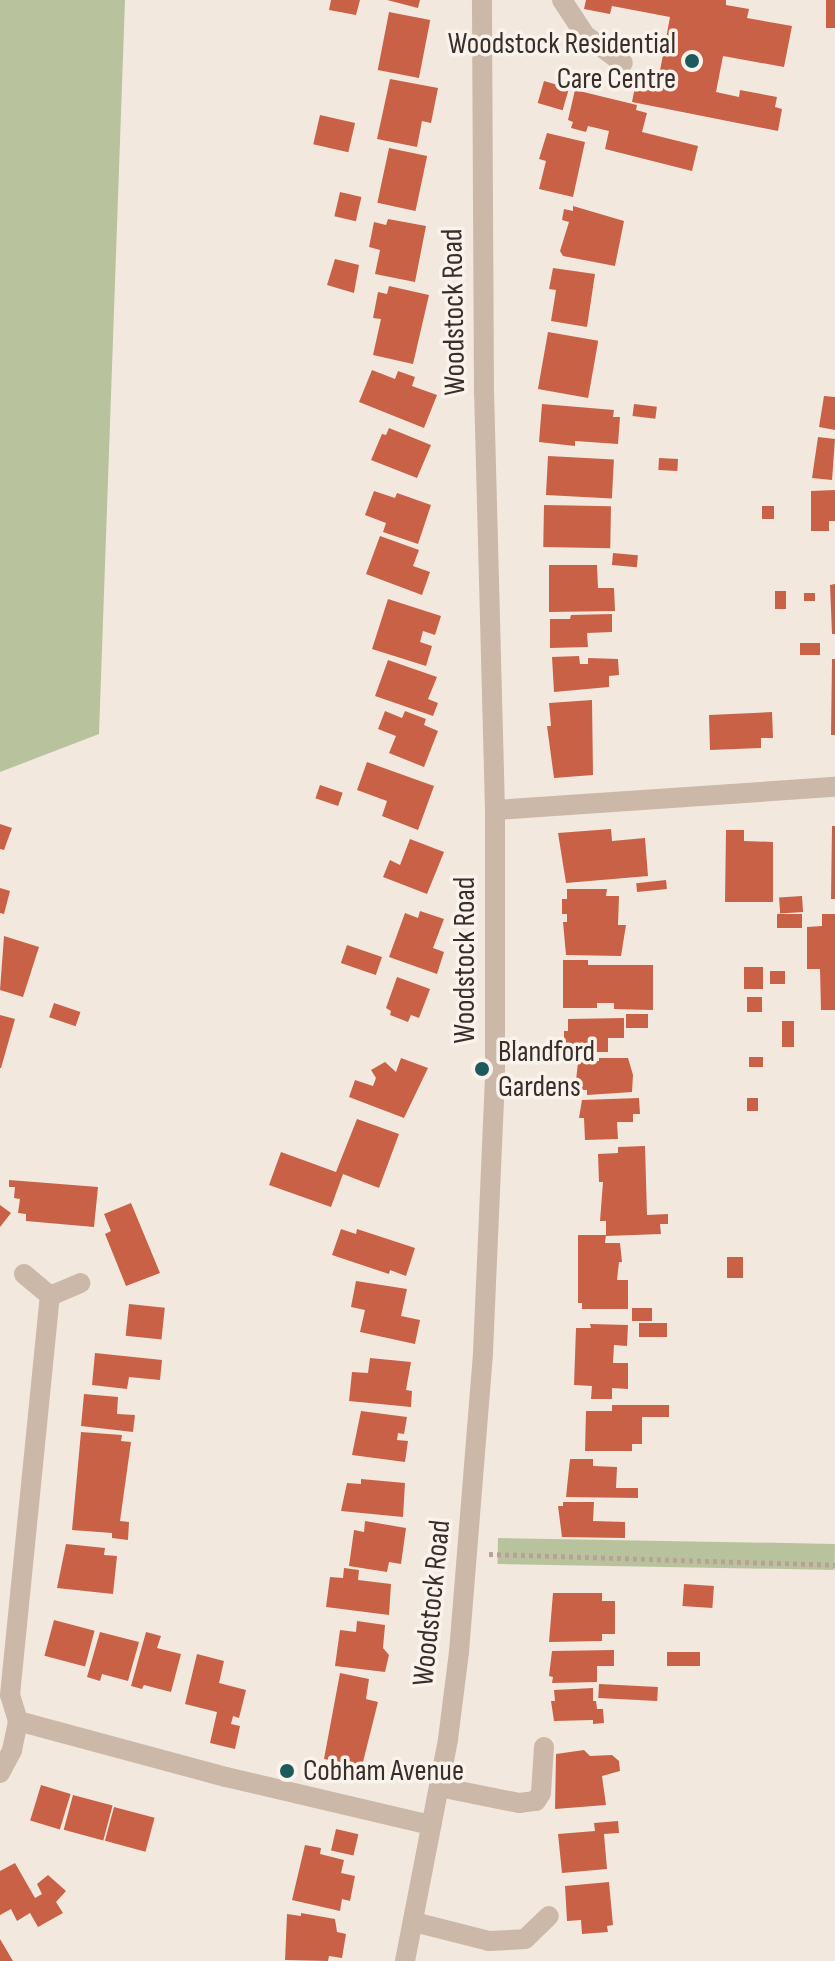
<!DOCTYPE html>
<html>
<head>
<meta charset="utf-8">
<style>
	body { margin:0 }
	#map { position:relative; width:835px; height:1961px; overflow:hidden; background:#f3e8de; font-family:"Sofia Sans Condensed",sans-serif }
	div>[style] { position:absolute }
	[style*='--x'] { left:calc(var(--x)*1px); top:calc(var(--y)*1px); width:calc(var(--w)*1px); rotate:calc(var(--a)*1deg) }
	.green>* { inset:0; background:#b8c39d; transform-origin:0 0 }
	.building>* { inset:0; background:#c96147; transform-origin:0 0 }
	.path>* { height:5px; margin-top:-2.5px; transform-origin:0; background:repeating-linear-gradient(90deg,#b8a293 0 4px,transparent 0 8px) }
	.minor>* { height:20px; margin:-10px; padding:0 10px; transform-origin:10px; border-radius:10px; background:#ccb8a9 }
	.dots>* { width:22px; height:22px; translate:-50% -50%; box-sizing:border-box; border:4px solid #faf3eb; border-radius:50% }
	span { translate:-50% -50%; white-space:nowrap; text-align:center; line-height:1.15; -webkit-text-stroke:7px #faf3eb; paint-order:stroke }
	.poi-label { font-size:30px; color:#392e29 }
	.right { translate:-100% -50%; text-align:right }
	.left { translate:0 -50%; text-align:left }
	.street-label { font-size:30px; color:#392e29 }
</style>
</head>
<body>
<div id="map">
	<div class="green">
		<i style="clip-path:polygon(0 0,125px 0,99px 734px,0 772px)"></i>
		<i style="left:498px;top:1538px;width:337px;height:26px;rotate:1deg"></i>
	</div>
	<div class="building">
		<i style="clip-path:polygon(331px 0,360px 0,356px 15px,329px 10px)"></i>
		<i style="clip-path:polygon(387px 0,420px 0,418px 8px)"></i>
		<i style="clip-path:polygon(586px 0,726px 0,726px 5px,749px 9px,747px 18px,792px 26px,784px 67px,723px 56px,716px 92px,739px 97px,740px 90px,777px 97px,775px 107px,782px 109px,778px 131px,632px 102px,638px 72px,659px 76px,670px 17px,612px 6px,610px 14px,584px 9px)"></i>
		<i style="left:826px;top:0;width:9px;height:28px"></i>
		<i style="left:389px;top:12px;width:42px;height:59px;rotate:11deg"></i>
		<i style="clip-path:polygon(390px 79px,438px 88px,431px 123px,422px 121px,417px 147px,377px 139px)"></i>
		<i style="left:544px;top:81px;width:26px;height:23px;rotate:16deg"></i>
		<i style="clip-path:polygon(575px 90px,637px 105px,636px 110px,647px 113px,642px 132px,698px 146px,692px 171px,605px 149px,609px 131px,588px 126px,586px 132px,571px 128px,573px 122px,568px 120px)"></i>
		<i style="left:320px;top:115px;width:36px;height:30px;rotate:13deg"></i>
		<i style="clip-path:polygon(547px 133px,585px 142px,573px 197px,539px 189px,546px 161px,539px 159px)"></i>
		<i style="left:389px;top:148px;width:39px;height:56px;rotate:12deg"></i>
		<i style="left:340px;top:192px;width:22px;height:25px;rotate:13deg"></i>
		<i style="clip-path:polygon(573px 206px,624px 221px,615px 266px,563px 256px,560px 251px,569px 222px,562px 220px,564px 209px,573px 211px)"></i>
		<i style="clip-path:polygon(388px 219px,426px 226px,415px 282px,375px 274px,380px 250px,369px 247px,374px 222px,386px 225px)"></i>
		<i style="clip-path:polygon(335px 259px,359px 265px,354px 293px,327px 285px)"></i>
		<i style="clip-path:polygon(553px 268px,595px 274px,587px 327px,551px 321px,556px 290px,549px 289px)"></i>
		<i style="clip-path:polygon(389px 286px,429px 295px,413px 364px,373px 355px,381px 319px,373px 318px,378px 292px,387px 294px)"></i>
		<i style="left:548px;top:332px;width:51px;height:58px;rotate:10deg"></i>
		<i style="clip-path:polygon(372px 370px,395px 379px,398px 371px,415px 377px,412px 386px,437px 395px,424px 428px,359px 402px)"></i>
		<i style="clip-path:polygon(824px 396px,835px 397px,835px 430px,819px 427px)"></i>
		<i style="clip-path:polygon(542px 404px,614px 410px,613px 417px,620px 417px,618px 444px,575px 441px,575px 446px,539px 442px)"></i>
		<i style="left:634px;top:404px;width:23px;height:12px;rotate:7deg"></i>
		<i style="clip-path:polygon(389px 428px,431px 445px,417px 478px,371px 460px,382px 434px,386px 435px)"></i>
		<i style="clip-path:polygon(818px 437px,835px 439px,832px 480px,812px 478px)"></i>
		<i style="left:548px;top:456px;width:66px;height:39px;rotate:3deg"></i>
		<i style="left:659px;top:458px;width:19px;height:12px;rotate:3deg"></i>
		<i style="clip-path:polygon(835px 490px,835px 521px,829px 521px,829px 531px,811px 531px,811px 491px)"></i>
		<i style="clip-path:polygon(374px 491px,395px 498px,397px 493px,431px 505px,418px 544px,383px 532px,386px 523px,365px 515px)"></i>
		<i style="left:544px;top:505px;width:67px;height:42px;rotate:1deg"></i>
		<i style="left:762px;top:506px;width:12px;height:13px"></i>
		<i style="clip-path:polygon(380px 536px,419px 550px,413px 566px,430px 572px,422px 595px,366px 574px)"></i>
		<i style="left:613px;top:553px;width:25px;height:12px;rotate:5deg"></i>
		<i style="clip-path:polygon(549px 565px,597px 565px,598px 588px,614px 588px,615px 611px,549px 612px)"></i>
		<i style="clip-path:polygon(835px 584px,835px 634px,832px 634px,830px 585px)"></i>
		<i style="left:775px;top:591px;width:11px;height:18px"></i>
		<i style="left:804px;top:593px;width:11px;height:8px"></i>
		<i style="clip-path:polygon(388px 599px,441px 616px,435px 635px,423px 631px,420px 642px,432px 646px,426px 666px,372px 649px)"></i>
		<i style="clip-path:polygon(612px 614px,612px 632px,587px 633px,588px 647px,550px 648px,550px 619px,570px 619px,571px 615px)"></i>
		<i style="left:800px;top:643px;width:20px;height:12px"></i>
		<i style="clip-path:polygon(579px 656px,580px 664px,588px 664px,588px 658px,618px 659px,619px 675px,609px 676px,609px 687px,554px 692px,552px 657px)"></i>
		<i style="clip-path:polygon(832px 659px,835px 659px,835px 735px,831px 735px)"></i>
		<i style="clip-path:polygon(388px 660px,437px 677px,428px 699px,438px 703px,433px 716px,375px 696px)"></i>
		<i style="clip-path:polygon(592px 700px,593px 775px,554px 778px,547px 726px,551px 726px,549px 703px)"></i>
		<i style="clip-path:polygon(385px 711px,402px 718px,405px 711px,426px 719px,424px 725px,438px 731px,424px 767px,389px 753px,396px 736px,378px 729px)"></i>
		<i style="clip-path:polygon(772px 712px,773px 738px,761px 738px,761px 748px,710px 750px,709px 715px)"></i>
		<i style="clip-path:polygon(367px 762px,434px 786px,418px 830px,382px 816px,387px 801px,357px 790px)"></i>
		<i style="left:320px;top:785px;width:24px;height:14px;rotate:19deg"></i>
		<i style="clip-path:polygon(0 824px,12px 828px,4px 850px,0 849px)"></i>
		<i style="clip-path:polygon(832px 826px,835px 826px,835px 899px,831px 899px)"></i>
		<i style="clip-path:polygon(611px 829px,612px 841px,645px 838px,648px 876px,566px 883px,558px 833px)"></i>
		<i style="clip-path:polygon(726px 830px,744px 830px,744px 841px,773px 842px,773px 902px,725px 902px)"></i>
		<i style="clip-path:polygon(410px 839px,444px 852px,427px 894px,383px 877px,390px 860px,400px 865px)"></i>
		<i style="left:666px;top:880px;width:9px;height:30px;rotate:84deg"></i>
		<i style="clip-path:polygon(0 888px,10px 891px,4px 914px,0 913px)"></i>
		<i style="clip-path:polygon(567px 889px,607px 889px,606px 896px,619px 896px,618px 925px,626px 925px,621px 956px,566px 955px,563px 922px,567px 922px,567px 914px,562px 914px,562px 899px,567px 899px)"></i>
		<i style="left:802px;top:896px;width:16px;height:23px;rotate:86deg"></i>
		<i style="clip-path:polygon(420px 911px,444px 919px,433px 948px,444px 952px,437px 974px,389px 957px,405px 913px,418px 918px)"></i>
		<i style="left:802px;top:914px;width:14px;height:25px;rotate:90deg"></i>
		<i style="clip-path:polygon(822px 914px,835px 914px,835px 1010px,821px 1010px,820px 969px,807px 969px,807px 927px,822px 926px)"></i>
		<i style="clip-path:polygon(4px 936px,39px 947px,23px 997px,0 990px)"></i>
		<i style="left:347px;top:945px;width:37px;height:19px;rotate:19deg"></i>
		<i style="clip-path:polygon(563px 960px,588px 960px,588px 965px,653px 965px,653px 1010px,614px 1009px,614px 1003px,597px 1003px,597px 1008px,563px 1008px)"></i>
		<i style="left:744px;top:967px;width:19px;height:22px"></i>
		<i style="left:770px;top:971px;width:15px;height:13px"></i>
		<i style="clip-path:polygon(397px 977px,430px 989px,419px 1018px,411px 1015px,408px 1022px,390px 1015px,391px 1011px,386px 1008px)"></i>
		<i style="left:747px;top:997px;width:15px;height:15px"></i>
		<i style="left:54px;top:1003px;width:28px;height:15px;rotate:19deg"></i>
		<i style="left:626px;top:1014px;width:22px;height:14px"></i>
		<i style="clip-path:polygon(0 1015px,15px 1019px,1px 1068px,0 1068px)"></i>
		<i style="clip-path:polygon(624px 1018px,624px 1038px,608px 1038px,608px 1052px,568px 1052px,568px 1045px,564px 1045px,564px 1031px,568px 1031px,568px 1019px)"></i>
		<i style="left:782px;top:1021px;width:12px;height:26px"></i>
		<i style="left:749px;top:1057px;width:14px;height:10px"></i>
		<i style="clip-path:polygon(401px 1058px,428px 1068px,404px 1118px,349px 1097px,355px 1080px,373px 1086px,376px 1078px,371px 1070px,385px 1062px,396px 1072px)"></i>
		<i style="clip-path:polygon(599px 1058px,628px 1058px,633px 1075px,632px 1092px,587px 1095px,587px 1090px,575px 1090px,578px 1062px,599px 1061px)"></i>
		<i style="clip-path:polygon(639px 1098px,640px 1114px,633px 1114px,633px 1122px,617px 1122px,618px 1139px,585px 1140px,584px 1118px,579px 1118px,582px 1100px)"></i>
		<i style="left:747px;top:1098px;width:11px;height:13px"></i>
		<i style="clip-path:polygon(357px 1119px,399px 1134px,379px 1188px,343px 1174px,331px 1207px,269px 1185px,281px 1152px,336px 1172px)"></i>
		<i style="clip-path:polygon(645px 1146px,647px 1215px,668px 1214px,668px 1224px,660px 1224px,661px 1234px,606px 1236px,606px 1221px,600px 1221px,603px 1182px,599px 1182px,598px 1154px,618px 1153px,618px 1147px)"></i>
		<i style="clip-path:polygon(9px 1180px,98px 1187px,94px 1227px,26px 1221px,26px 1214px,18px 1213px,20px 1199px,14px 1198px,15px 1187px,9px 1187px)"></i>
		<i style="clip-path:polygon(131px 1203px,160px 1273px,126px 1286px,105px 1234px,111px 1231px,104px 1214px)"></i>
		<i style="clip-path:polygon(0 1205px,11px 1213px,0 1227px)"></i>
		<i style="clip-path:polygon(341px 1229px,356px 1234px,357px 1229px,415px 1248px,406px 1276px,390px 1270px,389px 1274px,332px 1255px)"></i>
		<i style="clip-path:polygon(578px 1235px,606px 1235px,605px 1243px,620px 1243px,622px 1262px,619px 1262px,617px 1280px,628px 1280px,628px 1309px,582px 1309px,582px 1303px,578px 1303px)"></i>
		<i style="left:727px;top:1257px;width:16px;height:21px"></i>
		<i style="clip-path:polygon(356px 1281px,407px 1289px,401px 1316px,420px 1320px,415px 1344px,360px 1332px,365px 1310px,351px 1307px)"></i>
		<i style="left:129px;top:1304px;width:36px;height:32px;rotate:6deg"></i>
		<i style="left:632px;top:1308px;width:20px;height:13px"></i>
		<i style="left:639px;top:1323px;width:28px;height:14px"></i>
		<i style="clip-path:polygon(590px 1324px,628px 1325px,627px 1346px,614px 1345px,613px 1363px,628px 1363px,628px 1389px,612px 1388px,612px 1399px,591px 1399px,592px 1386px,574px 1385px,576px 1328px,591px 1328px)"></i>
		<i style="clip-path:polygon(95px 1353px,162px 1360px,160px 1380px,129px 1377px,127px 1389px,92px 1385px)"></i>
		<i style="clip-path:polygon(370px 1358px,411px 1362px,406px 1390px,412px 1391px,411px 1407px,349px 1401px,352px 1372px,368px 1373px)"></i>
		<i style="clip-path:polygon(84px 1394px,118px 1397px,117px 1414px,135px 1415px,133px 1432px,81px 1426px)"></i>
		<i style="clip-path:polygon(612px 1405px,669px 1405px,669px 1417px,642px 1417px,642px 1444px,632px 1444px,632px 1451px,585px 1451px,586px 1411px,612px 1411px)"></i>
		<i style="clip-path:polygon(361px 1411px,407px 1417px,404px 1434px,398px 1433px,397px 1440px,408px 1441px,405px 1462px,352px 1455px)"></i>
		<i style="clip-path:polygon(81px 1432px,122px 1435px,121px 1441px,131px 1442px,120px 1521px,129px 1522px,128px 1540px,112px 1538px,112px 1533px,72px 1530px)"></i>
		<i style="clip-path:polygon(570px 1459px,593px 1459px,593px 1466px,617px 1467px,616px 1488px,638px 1488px,638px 1498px,566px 1497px)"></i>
		<i style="clip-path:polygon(361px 1479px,405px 1483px,403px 1517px,341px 1511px,347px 1483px,361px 1484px)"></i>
		<i style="clip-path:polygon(563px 1502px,594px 1502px,593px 1521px,625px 1522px,625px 1538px,562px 1537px,558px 1506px,563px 1506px)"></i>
		<i style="clip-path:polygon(365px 1521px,406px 1528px,401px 1564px,389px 1562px,387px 1572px,349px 1566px,354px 1530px,364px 1532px)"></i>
		<i style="clip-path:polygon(66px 1544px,105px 1548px,104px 1555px,117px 1556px,113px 1594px,57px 1588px)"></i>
		<i style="clip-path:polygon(344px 1568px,359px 1570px,358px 1580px,391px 1584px,389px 1615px,326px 1607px,330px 1577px,343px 1578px)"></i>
		<i style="left:684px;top:1584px;width:30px;height:22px;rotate:4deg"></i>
		<i style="clip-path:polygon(553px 1593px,602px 1593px,602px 1601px,615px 1601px,615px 1634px,602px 1634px,602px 1641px,549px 1642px)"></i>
		<i style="left:54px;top:1620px;width:42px;height:37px;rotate:15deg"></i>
		<i style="clip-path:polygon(357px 1621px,385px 1625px,383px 1648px,389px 1655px,385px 1672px,335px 1666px,340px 1630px,356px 1632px)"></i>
		<i style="clip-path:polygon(100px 1632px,139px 1642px,128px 1681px,102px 1674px,100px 1681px,87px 1677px)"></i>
		<i style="clip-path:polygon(146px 1632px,161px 1636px,157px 1648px,181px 1654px,171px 1692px,144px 1685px,142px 1689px,131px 1686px)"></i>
		<i style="clip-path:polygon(614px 1650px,614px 1666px,597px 1666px,597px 1682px,552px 1683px,553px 1677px,549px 1676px,552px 1651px)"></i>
		<i style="left:667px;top:1652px;width:33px;height:14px"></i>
		<i style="clip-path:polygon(197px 1654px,224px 1661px,219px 1683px,246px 1690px,239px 1718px,233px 1716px,231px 1724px,240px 1726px,235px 1749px,210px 1743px,217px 1712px,185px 1704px)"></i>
		<i style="clip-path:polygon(340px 1673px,369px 1679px,366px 1699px,378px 1702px,362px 1766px,324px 1759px)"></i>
		<i style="left:599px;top:1684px;width:59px;height:14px;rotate:3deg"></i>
		<i style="clip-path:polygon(593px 1688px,593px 1701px,596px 1701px,597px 1709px,603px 1709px,604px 1723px,593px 1724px,593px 1720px,554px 1721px,551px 1701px,555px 1701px,554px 1690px)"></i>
		<i style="clip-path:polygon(584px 1750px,590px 1756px,612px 1755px,619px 1761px,620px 1771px,602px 1776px,606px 1805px,555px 1809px,556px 1754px)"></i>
		<i style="left:41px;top:1785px;width:31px;height:37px;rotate:17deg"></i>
		<i style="left:73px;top:1795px;width:41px;height:36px;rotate:15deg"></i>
		<i style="left:114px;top:1807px;width:42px;height:35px;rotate:15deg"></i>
		<i style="clip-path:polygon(618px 1821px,619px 1833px,604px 1834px,607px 1869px,562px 1873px,558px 1834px,595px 1831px,594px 1823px)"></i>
		<i style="left:336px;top:1829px;width:23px;height:22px;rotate:13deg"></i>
		<i style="clip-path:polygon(305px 1845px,321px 1848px,320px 1854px,344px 1860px,341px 1873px,355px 1876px,350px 1901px,342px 1899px,340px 1911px,292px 1900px)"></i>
		<i style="clip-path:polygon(15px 1863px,35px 1898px,42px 1894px,37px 1884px,48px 1875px,66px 1891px,56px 1902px,63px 1913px,38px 1927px,30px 1913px,17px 1921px,11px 1909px,0 1915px,0 1871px)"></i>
		<i style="clip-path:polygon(609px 1882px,613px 1925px,607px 1926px,608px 1932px,582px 1934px,581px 1920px,567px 1921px,565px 1886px)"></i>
		<i style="clip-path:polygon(301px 1913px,335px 1919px,337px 1932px,346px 1934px,342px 1958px,329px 1956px,328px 1961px,285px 1960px,287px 1914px,301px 1916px)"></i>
		<i style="clip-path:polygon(0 1939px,13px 1961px,0 1961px)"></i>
	</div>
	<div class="path">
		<i style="--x:489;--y:1554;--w:346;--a:1.8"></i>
	</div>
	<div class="minor">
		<i style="--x:562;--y:0;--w:42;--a:56.7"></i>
		<i style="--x:585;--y:35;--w:47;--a:36.4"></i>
		<i style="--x:495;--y:810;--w:341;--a:-3.9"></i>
		<i style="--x:24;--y:1274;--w:34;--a:40"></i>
		<i style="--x:50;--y:1296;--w:33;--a:-23"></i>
		<i style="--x:18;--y:1721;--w:215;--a:15.1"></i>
		<i style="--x:226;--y:1777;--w:211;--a:13.2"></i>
		<i style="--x:0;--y:1773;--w:26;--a:-62"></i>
		<i style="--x:12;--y:1750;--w:30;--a:-78"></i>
		<i style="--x:18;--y:1721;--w:27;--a:-107"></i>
		<i style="--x:10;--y:1695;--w:401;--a:-84.3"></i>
		<i style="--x:439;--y:1787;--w:82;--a:11.3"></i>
		<i style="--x:519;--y:1803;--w:17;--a:-7"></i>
		<i style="--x:536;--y:1801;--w:9;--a:-58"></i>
		<i style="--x:541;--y:1793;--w:46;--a:-86.3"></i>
		<i style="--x:414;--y:1922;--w:77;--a:14.2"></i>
		<i style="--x:489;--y:1941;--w:36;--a:-3"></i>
		<i style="--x:525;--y:1939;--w:33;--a:-44"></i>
		<i style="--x:405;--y:1961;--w:226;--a:-79"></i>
		<i style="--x:448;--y:1739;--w:88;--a:-82.8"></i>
		<i style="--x:459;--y:1652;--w:301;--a:-85.4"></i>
		<i style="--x:483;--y:1352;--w:273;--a:-87.5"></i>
		<i style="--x:495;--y:1079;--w:269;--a:-90"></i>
		<i style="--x:495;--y:810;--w:417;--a:-91.5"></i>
		<i style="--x:484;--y:393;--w:393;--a:-90.3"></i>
	</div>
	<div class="dots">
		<i style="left:692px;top:61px;background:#1d5a5c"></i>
		<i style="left:482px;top:1069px;background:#1d5a5c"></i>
		<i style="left:287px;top:1771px;background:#1d5a5c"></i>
	</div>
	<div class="poi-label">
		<span class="right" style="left:676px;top:61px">Woodstock Residential<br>Care Centre</span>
		<span class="left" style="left:498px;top:1069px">Blandford<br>Gardens</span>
		<span class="left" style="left:303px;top:1771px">Cobham Avenue</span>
	</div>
	<div class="street-label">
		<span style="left:454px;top:312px;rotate:-91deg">Woodstock Road</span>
		<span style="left:465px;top:960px;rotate:-90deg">Woodstock Road</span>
		<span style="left:432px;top:1603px;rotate:-84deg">Woodstock Road</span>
	</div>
</div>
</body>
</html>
